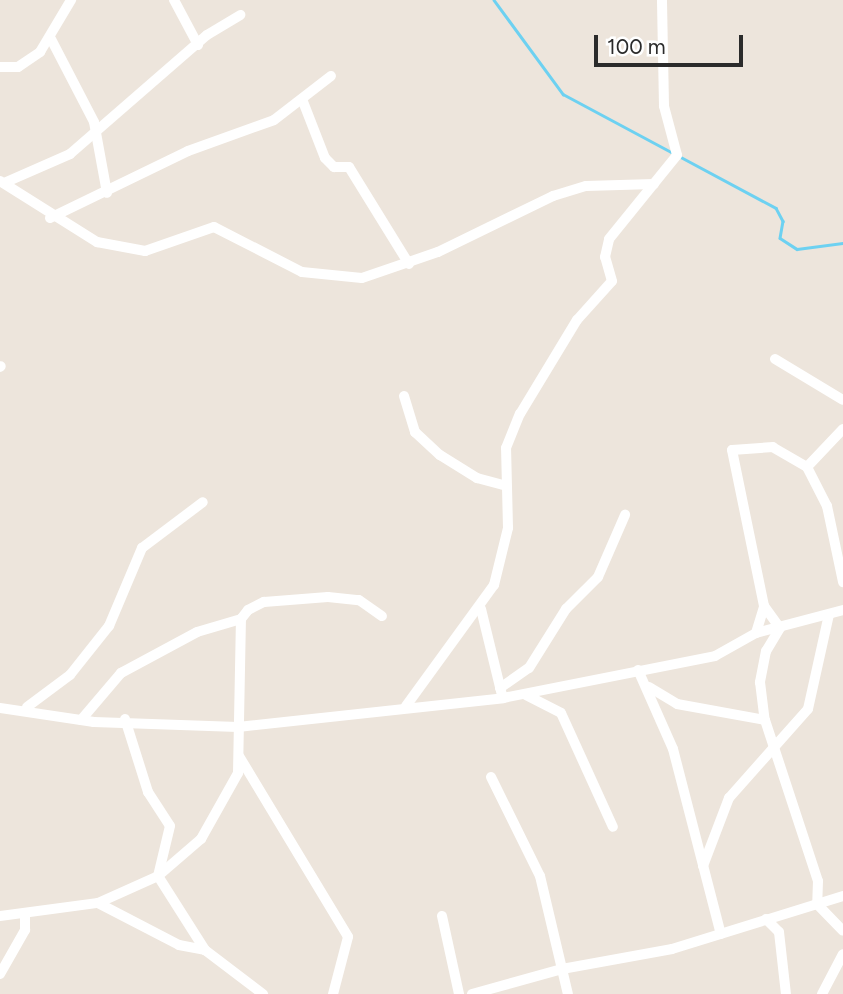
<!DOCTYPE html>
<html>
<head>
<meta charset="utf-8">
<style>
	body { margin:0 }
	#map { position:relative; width:843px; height:994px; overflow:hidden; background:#ede5dc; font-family:Figtree,sans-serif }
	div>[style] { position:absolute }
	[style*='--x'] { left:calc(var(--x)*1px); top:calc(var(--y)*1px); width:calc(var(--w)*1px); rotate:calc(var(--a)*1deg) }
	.stream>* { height:2.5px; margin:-1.25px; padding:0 1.25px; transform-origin:1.25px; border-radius:1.25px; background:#6dd1f1 }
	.minor>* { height:10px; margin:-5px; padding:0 5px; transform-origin:5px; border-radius:5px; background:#fff }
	span { translate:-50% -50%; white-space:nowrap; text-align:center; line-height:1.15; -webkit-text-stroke:5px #fff; paint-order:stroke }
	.scale { position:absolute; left:594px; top:35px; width:149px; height:32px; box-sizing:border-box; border:4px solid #2b2b2b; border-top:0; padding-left:9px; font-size:21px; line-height:24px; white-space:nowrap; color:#2b2b2b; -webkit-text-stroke:5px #fff; paint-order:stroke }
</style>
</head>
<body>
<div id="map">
	<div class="stream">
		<i style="--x:494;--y:0;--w:117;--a:53.7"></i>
		<i style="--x:563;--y:94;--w:125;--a:28.2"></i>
		<i style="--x:679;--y:156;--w:110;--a:28.2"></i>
		<i style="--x:776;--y:208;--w:15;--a:62"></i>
		<i style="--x:783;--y:221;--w:17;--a:100"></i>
		<i style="--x:780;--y:238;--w:20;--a:33"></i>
		<i style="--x:797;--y:249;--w:46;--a:-7.4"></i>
	</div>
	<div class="minor">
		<i style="--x:174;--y:0;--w:51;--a:61.9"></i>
		<i style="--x:51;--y:39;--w:93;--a:62.6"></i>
		<i style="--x:94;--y:122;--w:72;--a:79.6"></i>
		<i style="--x:0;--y:67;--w:18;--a:0"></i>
		<i style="--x:18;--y:67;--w:27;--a:-34"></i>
		<i style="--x:40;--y:52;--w:61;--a:-59.2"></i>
		<i style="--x:302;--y:99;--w:63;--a:68.7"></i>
		<i style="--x:325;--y:158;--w:13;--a:45"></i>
		<i style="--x:334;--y:167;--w:15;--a:0"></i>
		<i style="--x:349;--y:167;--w:114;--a:58.3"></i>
		<i style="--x:0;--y:181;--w:115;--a:32.2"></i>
		<i style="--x:97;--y:242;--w:49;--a:10.6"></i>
		<i style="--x:145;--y:251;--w:73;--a:-19.2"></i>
		<i style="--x:214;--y:227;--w:99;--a:27.1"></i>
		<i style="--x:302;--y:272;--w:60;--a:5.7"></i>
		<i style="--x:362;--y:278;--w:80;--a:-18.9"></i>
		<i style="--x:438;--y:252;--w:128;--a:-26"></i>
		<i style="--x:553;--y:196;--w:34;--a:-17"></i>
		<i style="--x:586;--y:186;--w:68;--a:-1.7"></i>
		<i style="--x:4;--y:183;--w:72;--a:-23.7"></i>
		<i style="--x:70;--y:154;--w:181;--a:-41"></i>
		<i style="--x:207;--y:35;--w:39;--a:-31"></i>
		<i style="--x:50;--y:218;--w:153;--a:-25.9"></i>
		<i style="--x:188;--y:151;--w:91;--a:-19.8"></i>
		<i style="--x:274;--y:120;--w:72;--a:-37.7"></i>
		<i style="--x:775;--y:359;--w:79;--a:31.1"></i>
		<i style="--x:0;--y:367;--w:1;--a:-45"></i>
		<i style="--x:404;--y:396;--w:38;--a:73"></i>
		<i style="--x:415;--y:432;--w:34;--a:43"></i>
		<i style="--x:440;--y:455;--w:44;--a:31.9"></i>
		<i style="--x:477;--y:478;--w:30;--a:15"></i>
		<i style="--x:843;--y:429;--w:52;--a:133.5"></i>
		<i style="--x:807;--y:467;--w:44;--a:62.9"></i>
		<i style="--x:827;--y:506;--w:78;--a:78.1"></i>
		<i style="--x:807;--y:467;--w:39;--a:-150"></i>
		<i style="--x:773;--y:447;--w:41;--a:175.8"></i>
		<i style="--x:732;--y:450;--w:159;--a:78.4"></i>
		<i style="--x:764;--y:606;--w:27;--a:54"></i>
		<i style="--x:780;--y:628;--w:27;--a:121"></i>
		<i style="--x:766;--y:651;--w:32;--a:101"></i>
		<i style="--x:760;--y:682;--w:38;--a:83"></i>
		<i style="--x:765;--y:720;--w:169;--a:71.8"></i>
		<i style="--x:818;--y:881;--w:23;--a:92"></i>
		<i style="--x:817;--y:904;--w:37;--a:46"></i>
		<i style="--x:481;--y:609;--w:89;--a:76.3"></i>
		<i style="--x:756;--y:633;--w:28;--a:-73"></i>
		<i style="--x:638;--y:670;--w:86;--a:66.1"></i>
		<i style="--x:673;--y:749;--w:191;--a:75.5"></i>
		<i style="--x:649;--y:687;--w:33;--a:31"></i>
		<i style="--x:677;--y:704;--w:89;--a:10.3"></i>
		<i style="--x:500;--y:688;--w:35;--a:-35"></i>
		<i style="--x:529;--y:668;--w:70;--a:-57.9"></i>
		<i style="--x:566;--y:609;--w:45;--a:-45"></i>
		<i style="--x:598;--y:577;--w:68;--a:-66.5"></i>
		<i style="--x:526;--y:695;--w:39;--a:27"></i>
		<i style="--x:561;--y:713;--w:125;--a:65.5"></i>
		<i style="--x:406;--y:706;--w:150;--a:-54"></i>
		<i style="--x:494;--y:585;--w:59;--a:-76.2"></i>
		<i style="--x:508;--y:528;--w:80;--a:-91.4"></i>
		<i style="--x:506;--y:448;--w:37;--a:-68"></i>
		<i style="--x:520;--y:414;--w:110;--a:-58.8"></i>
		<i style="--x:577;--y:320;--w:52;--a:-48.1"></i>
		<i style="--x:612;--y:281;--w:25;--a:-106"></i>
		<i style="--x:605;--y:257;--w:18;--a:-77"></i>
		<i style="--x:609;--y:239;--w:108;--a:-51"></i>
		<i style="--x:677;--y:155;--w:51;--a:-104.9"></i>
		<i style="--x:664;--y:106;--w:106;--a:-91.1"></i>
		<i style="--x:27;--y:707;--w:54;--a:-36.7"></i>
		<i style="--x:70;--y:675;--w:63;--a:-51.5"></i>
		<i style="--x:109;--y:626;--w:85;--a:-67.1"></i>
		<i style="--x:142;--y:548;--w:76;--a:-37"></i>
		<i style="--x:0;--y:708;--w:95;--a:8.5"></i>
		<i style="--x:94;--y:722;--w:144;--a:2"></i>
		<i style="--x:238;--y:727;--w:267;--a:-6.2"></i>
		<i style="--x:503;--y:698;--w:216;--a:-11.2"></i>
		<i style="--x:715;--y:656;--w:47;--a:-29.3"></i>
		<i style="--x:756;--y:633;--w:90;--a:-14.8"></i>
		<i style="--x:125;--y:719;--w:77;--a:72.5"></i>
		<i style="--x:148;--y:792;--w:40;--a:57.1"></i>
		<i style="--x:170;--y:826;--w:51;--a:103.5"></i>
		<i style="--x:158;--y:876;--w:88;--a:57.6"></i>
		<i style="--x:205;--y:950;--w:73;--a:37.2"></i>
		<i style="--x:81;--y:720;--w:62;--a:-49.6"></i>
		<i style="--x:121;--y:673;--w:86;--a:-28.3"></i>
		<i style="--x:197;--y:632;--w:46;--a:-16.5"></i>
		<i style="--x:239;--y:756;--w:211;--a:58.9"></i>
		<i style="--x:348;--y:937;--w:59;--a:104.7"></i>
		<i style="--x:491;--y:777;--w:110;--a:63.7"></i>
		<i style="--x:540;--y:876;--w:121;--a:76.7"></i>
		<i style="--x:703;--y:866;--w:73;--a:-69.1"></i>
		<i style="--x:729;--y:798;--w:119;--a:-48.4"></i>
		<i style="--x:808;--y:709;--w:97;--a:-77.5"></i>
		<i style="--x:98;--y:903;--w:91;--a:27.4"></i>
		<i style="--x:179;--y:945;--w:26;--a:11"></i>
		<i style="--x:0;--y:916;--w:99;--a:-7.6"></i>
		<i style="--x:98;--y:903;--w:66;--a:-24.2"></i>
		<i style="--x:158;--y:876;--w:57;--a:-40.7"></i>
		<i style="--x:201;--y:839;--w:76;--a:-60.7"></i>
		<i style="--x:238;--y:773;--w:154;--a:-88.9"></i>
		<i style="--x:241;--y:619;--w:11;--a:-52"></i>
		<i style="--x:248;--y:610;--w:18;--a:-27"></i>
		<i style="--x:264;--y:602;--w:64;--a:-4.5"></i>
		<i style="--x:328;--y:597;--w:31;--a:6"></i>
		<i style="--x:359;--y:600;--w:28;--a:35"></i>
		<i style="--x:442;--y:916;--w:80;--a:77.7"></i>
		<i style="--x:766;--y:919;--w:18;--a:45"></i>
		<i style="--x:779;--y:932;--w:62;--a:83.6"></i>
		<i style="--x:0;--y:974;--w:51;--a:-60.4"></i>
		<i style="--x:25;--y:930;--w:16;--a:-90"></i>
		<i style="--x:472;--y:994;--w:93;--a:-15.5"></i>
		<i style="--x:562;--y:969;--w:112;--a:-10.3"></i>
		<i style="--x:672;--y:949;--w:179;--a:-17.2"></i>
		<i style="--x:822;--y:994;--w:45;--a:-62.3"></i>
	</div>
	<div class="scale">100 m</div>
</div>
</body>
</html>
